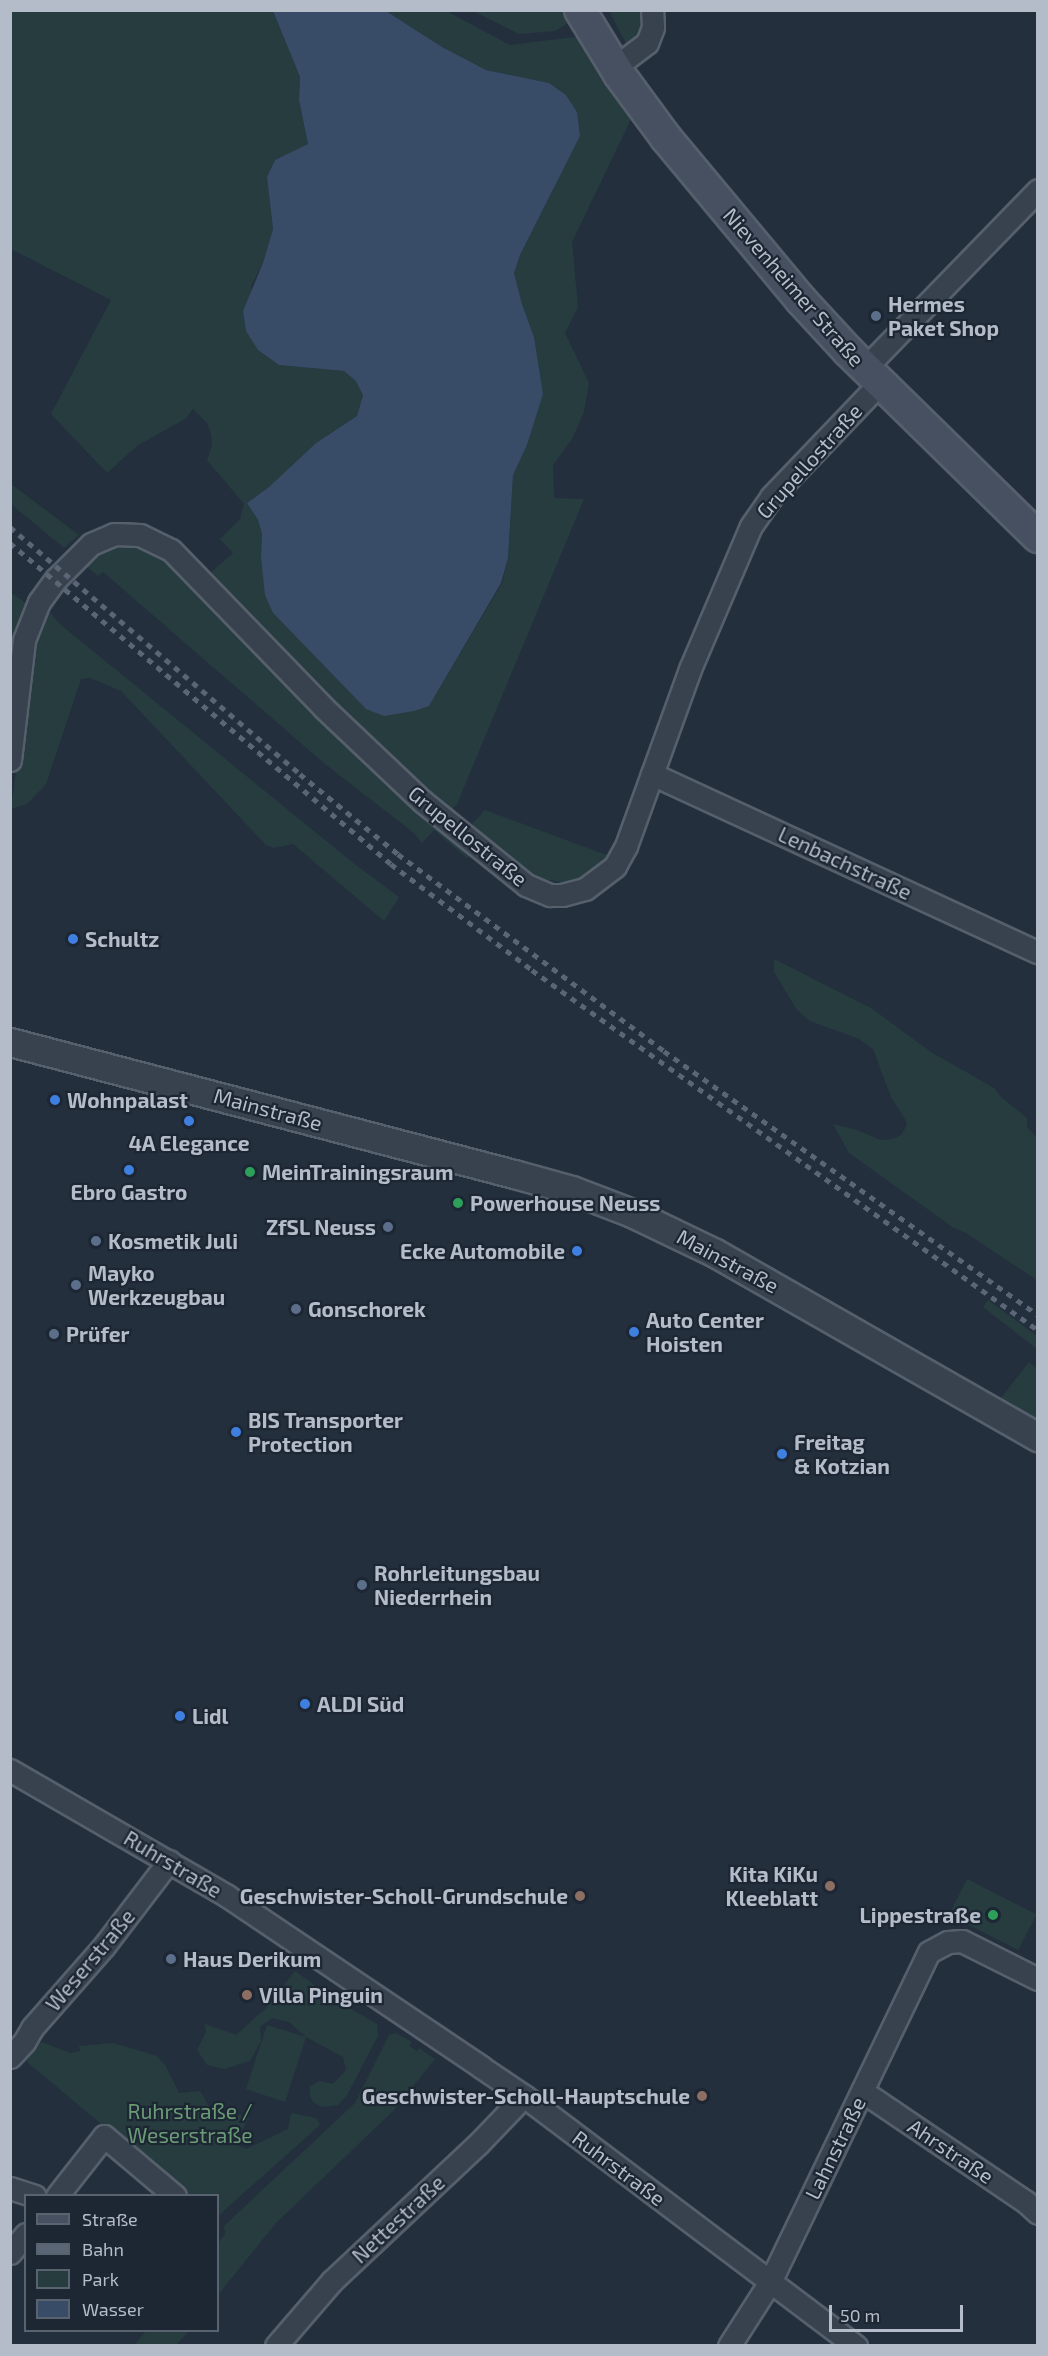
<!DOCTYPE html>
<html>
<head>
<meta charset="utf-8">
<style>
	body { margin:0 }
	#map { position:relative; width:1048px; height:2356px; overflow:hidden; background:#242f3e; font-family:"Exo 2",sans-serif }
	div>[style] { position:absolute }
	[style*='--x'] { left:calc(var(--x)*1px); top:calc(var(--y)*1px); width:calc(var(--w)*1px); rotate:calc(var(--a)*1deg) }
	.green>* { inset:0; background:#263c3f; transform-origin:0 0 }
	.water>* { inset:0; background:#394c67 }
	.roads { filter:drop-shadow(2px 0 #565f6c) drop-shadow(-2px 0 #565f6c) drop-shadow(0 2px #565f6c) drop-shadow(0 -2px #565f6c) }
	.minor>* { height:21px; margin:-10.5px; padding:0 10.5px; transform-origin:10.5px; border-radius:10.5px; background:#38414e }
	.tertiary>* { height:27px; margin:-13.5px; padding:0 13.5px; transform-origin:13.5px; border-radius:13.5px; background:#38414e }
	.secondary>* { height:30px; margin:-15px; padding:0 15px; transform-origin:15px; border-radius:15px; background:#465061 }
	.rail>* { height:4.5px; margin-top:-2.25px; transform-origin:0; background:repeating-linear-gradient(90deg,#5a6575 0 6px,transparent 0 12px) }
	.dots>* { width:16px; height:16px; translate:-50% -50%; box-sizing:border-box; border:3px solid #1d2633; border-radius:50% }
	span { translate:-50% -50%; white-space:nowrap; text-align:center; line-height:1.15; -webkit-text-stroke:4.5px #1d2633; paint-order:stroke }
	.street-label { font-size:21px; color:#b4bcc9 }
	.poi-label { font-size:21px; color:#b4bcc9; font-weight:700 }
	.left { translate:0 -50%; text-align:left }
	.right { translate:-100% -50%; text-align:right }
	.park-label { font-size:21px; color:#6b9a76 }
	.frame { position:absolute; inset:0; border:12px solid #b4bcc9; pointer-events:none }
	.legend { position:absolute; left:24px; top:2194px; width:195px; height:138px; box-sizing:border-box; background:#1d2633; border:2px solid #59626f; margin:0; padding:8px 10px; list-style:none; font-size:18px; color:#b4bcc9 }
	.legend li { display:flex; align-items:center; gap:12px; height:30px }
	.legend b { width:30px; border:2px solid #59626f }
	.scale { position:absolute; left:829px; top:2305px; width:134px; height:27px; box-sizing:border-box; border:3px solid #b4bcc9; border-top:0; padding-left:8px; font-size:18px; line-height:21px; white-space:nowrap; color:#b4bcc9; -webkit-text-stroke:4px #1d2633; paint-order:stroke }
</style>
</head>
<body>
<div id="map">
	<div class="green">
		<i style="clip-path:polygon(11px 11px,273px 11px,300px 77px,299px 100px,308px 144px,275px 160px,267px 177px,273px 229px,263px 263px,251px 286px,258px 350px,279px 365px,344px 371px,357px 381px,363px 395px,357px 416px,316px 443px,269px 487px,247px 503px,258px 520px,262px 534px,261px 557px,273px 613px,366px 709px,429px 706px,502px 583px,508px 558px,513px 475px,527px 445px,542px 394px,534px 337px,522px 304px,514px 273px,520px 255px,580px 136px,577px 112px,566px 95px,549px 83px,486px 70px,442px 47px,386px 11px,446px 11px,510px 45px,583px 36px,634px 113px,572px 242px,578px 307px,565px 333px,589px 383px,584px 412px,572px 439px,553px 465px,554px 498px,584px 499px,457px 804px,450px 812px,393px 760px,209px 574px,233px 553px,220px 539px,240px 519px,244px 504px,207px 460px,212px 445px,211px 434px,207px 423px,193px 409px,185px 419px,138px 445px,107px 473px,51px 414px,111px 300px,11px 249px)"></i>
		<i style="clip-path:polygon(473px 11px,567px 11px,573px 20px,555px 31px,519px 34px)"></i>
		<i style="clip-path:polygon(609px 11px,644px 11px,642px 35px,628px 47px)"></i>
		<i style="clip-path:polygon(10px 484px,11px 484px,79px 535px,64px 548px,11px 504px)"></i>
		<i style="clip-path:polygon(120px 543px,134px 543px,155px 551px,167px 561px,376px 773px,473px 854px,467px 858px,434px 830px,422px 843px,414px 833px,325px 764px,103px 572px,98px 576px,81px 562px,94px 552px)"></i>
		<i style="clip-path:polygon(11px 593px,29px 605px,20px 624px,11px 678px)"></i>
		<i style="clip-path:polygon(48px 610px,61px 625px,352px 862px,399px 897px,384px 921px,293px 844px,274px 848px,266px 845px,121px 691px,90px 678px,81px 679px,46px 784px,27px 804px,11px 809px,35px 628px)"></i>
		<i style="clip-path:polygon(485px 810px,609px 856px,582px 879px,563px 882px,541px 879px,504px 853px,472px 824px)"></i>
		<i style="clip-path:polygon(774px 959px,871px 1008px,931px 1052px,994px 1088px,1002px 1098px,1027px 1118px,1027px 1127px,1037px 1138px,1037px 1280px,966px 1233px,954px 1228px,849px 1153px,833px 1124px,860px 1131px,880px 1140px,892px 1139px,901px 1135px,907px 1125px,905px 1119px,891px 1097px,873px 1049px,859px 1039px,810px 1021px,797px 1010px,774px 972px)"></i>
		<i style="clip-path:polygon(988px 1300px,1037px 1336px,1037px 1349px,983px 1307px)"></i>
		<i style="clip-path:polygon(1029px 1362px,1037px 1369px,1037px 1421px,1000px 1399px)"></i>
		<i style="left:967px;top:1879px;width:78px;height:40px;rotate:27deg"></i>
		<i style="clip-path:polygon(295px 1971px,334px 1999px,377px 2024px,378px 2036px,347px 2095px,338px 2105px,322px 2107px,313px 2102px,310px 2096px,310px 2086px,320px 2081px,333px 2084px,346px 2070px,343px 2057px,306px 2037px,285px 2102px,246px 2089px,267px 2025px,306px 2037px,289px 2022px,272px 2018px,260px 2027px,261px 2041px,250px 2061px,224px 2069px,207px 2065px,197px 2050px,206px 2032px,205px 2024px,236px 2035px,265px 2009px)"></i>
		<i style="clip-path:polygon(396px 2033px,412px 2042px,409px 2046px,417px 2051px,419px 2048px,435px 2059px,393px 2111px,276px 2223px,218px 2295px,218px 2243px,225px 2234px,224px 2226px,355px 2103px,389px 2035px)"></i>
		<i style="clip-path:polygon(42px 2042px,70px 2053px,80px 2051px,79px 2046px,113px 2043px,157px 2056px,165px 2065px,179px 2093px,200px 2091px,213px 2113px,227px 2112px,249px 2117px,235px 2144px,246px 2149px,288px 2129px,291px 2113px,316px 2118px,320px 2125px,218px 2216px,218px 2196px,186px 2195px,27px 2062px,28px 2053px,34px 2045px)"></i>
		<i style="clip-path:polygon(147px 2330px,189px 2330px,189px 2331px,176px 2345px,134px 2345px)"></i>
	</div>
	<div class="water">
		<i style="clip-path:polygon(273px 11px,386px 11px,442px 47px,486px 70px,549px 83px,566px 95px,577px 112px,580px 136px,520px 255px,514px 273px,522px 304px,534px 337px,543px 394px,527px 445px,513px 475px,508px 558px,501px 583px,429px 706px,414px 711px,384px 716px,366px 709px,273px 613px,265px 595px,261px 557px,262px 534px,258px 520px,247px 503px,269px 487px,316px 443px,357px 416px,363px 395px,356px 381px,344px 371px,279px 365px,258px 350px,246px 331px,243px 311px,263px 263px,273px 229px,267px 177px,275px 160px,308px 144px,299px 100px,300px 77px)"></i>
	</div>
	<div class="roads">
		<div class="minor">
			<i style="--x:615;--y:67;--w:40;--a:-37"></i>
			<i style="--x:647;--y:43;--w:17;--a:-69"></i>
			<i style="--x:653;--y:27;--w:17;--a:-93"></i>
			<i style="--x:865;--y:368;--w:248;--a:-45.8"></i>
			<i style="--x:10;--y:760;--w:121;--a:-83.3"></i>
			<i style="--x:24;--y:640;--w:41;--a:-68.5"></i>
			<i style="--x:39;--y:602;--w:29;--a:-54"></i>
			<i style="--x:56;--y:579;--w:49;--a:-45"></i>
			<i style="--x:91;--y:544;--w:25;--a:-23"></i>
			<i style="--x:114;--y:534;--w:26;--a:2"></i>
			<i style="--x:140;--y:535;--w:34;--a:26"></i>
			<i style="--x:171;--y:550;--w:220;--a:45.9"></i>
			<i style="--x:324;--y:708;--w:135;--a:43.5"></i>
			<i style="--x:422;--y:801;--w:134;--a:38.9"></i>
			<i style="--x:526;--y:885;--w:26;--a:23"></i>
			<i style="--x:550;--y:895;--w:12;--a:0"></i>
			<i style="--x:562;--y:895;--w:24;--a:-15"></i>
			<i style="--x:585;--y:889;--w:38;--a:-37"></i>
			<i style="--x:615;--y:866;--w:23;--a:-61"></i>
			<i style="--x:626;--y:846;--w:188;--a:-70.1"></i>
			<i style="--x:690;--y:669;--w:155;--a:-66.9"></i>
			<i style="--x:751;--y:526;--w:35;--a:-55"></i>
			<i style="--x:771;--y:497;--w:158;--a:-46.3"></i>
			<i style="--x:652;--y:774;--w:425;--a:24.8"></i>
			<i style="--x:10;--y:1770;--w:251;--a:30.1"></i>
			<i style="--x:227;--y:1896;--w:306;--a:33.9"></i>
			<i style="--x:481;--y:2067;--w:52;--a:34"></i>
			<i style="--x:524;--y:2096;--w:416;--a:37"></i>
			<i style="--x:10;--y:2057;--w:21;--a:-47"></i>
			<i style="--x:24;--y:2042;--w:16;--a:-60"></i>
			<i style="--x:32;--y:2028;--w:109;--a:-48.7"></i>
			<i style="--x:104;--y:1946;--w:107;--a:-52.6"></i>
			<i style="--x:862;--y:2091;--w:198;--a:34.1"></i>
			<i style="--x:1026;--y:2202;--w:16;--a:43"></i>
			<i style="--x:10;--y:2188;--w:26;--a:18"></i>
			<i style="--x:57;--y:2196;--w:76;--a:-51.9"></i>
			<i style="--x:104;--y:2136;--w:93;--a:40.2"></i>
			<i style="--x:10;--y:2253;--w:25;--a:-50"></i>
			<i style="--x:276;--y:2346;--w:86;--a:-49.3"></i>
			<i style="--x:332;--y:2281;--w:200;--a:-43.2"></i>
			<i style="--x:478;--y:2144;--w:66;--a:-46.2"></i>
			<i style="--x:729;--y:2346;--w:76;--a:-57.4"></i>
			<i style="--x:770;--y:2282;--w:366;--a:-64.3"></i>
			<i style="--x:929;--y:1952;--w:21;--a:-28"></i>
			<i style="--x:948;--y:1942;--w:14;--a:-4"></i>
			<i style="--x:962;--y:1941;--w:85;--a:26.6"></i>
		</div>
		<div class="tertiary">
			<i style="--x:10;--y:1042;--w:521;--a:14.68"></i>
			<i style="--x:514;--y:1174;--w:60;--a:15.4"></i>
			<i style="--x:572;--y:1190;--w:64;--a:21"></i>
			<i style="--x:632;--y:1213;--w:92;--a:25.7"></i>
			<i style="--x:715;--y:1253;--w:372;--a:29.7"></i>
		</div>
		<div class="secondary">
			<i style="--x:580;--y:10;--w:75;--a:58.6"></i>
			<i style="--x:619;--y:74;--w:79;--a:53.7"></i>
			<i style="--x:666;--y:138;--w:211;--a:50.2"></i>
			<i style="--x:801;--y:300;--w:69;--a:47.3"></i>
			<i style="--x:848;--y:351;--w:266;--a:44.4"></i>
		</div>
	</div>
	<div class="rail">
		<i style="--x:10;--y:527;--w:381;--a:40.4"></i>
		<i style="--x:300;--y:774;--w:127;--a:39.2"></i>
		<i style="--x:398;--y:854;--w:331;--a:36.5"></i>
		<i style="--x:664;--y:1051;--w:458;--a:35.2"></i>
		<i style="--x:10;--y:543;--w:498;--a:40.1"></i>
		<i style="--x:391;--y:864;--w:176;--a:36.9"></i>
		<i style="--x:532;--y:970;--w:621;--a:35.43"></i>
	</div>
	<div class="dots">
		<i style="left:876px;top:316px;background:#5c6f8a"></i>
		<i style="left:73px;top:939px;background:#3f7fe0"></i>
		<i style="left:55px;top:1100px;background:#3f7fe0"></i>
		<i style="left:189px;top:1121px;background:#3f7fe0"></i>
		<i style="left:129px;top:1170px;background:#3f7fe0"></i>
		<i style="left:250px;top:1172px;background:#2e9e5b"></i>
		<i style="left:458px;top:1203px;background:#2e9e5b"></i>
		<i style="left:388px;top:1227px;background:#5c6f8a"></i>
		<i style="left:96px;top:1241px;background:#5c6f8a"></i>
		<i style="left:577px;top:1251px;background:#3f7fe0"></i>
		<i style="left:76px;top:1285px;background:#5c6f8a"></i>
		<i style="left:296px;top:1309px;background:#5c6f8a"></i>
		<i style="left:634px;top:1332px;background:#3f7fe0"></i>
		<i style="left:54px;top:1334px;background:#5c6f8a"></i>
		<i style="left:236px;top:1432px;background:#3f7fe0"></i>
		<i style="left:782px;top:1454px;background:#3f7fe0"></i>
		<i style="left:362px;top:1585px;background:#5c6f8a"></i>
		<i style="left:305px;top:1704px;background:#3f7fe0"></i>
		<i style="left:180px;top:1716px;background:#3f7fe0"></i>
		<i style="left:830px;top:1886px;background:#8d6e63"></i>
		<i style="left:580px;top:1896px;background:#8d6e63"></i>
		<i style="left:993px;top:1915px;background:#2e9e5b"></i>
		<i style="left:171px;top:1959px;background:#5c6f8a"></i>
		<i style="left:247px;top:1995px;background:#8d6e63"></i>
		<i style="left:702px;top:2096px;background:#8d6e63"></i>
	</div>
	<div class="street-label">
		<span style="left:794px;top:287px;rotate:49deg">Nievenheimer Straße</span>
		<span style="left:809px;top:461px;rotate:-48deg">Grupellostraße</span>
		<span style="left:468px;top:836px;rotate:39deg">Grupellostraße</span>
		<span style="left:845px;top:863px;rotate:25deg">Lenbachstraße</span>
		<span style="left:268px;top:1109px;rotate:15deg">Mainstraße</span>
		<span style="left:728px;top:1261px;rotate:28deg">Mainstraße</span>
		<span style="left:173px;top:1864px;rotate:31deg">Ruhrstraße</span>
		<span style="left:90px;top:1960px;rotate:-50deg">Weserstraße</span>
		<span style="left:835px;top:2148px;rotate:-64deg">Lahnstraße</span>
		<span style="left:951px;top:2151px;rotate:34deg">Ahrstraße</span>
		<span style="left:619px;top:2168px;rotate:37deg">Ruhrstraße</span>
		<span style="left:398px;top:2219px;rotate:-43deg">Nettestraße</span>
	</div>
	<div class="poi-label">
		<span class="left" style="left:888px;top:316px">Hermes<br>Paket Shop</span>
		<span class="left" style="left:85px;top:939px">Schultz</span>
		<span class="left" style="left:67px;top:1100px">Wohnpalast</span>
		<span style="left:189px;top:1143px">4A Elegance</span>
		<span class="left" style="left:262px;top:1172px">MeinTrainingsraum</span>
		<span style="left:129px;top:1192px">Ebro Gastro</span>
		<span class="left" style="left:470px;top:1203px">Powerhouse Neuss</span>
		<span class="right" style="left:376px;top:1227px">ZfSL Neuss</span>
		<span class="left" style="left:108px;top:1241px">Kosmetik Juli</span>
		<span class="right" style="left:565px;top:1251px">Ecke Automobile</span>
		<span class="left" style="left:88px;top:1285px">Mayko<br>Werkzeugbau</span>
		<span class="left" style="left:308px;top:1309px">Gonschorek</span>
		<span class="left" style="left:646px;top:1332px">Auto Center<br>Hoisten</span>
		<span class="left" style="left:66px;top:1334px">Prüfer</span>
		<span class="left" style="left:248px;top:1432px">BIS Transporter<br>Protection</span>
		<span class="left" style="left:794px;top:1454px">Freitag<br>&amp; Kotzian</span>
		<span class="left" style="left:374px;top:1585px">Rohrleitungsbau<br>Niederrhein</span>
		<span class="left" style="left:317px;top:1704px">ALDI Süd</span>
		<span class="left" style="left:192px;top:1716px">Lidl</span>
		<span class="right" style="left:818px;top:1886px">Kita KiKu<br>Kleeblatt</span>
		<span class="right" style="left:568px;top:1896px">Geschwister-Scholl-Grundschule</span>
		<span class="right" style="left:981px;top:1915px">Lippestraße</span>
		<span class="left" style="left:183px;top:1959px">Haus Derikum</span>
		<span class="left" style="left:259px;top:1995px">Villa Pinguin</span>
		<span class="right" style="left:690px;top:2096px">Geschwister-Scholl-Hauptschule</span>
	</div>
	<div class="park-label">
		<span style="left:190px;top:2123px">Ruhrstraße /<br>Weserstraße</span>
	</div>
	<div class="frame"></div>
	<ul class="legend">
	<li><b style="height:8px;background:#465061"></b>Straße</li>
	<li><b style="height:8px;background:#5a6575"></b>Bahn</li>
	<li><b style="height:16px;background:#263c3f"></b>Park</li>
	<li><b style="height:16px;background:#394c67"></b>Wasser</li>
	</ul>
	<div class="scale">50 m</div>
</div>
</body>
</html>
